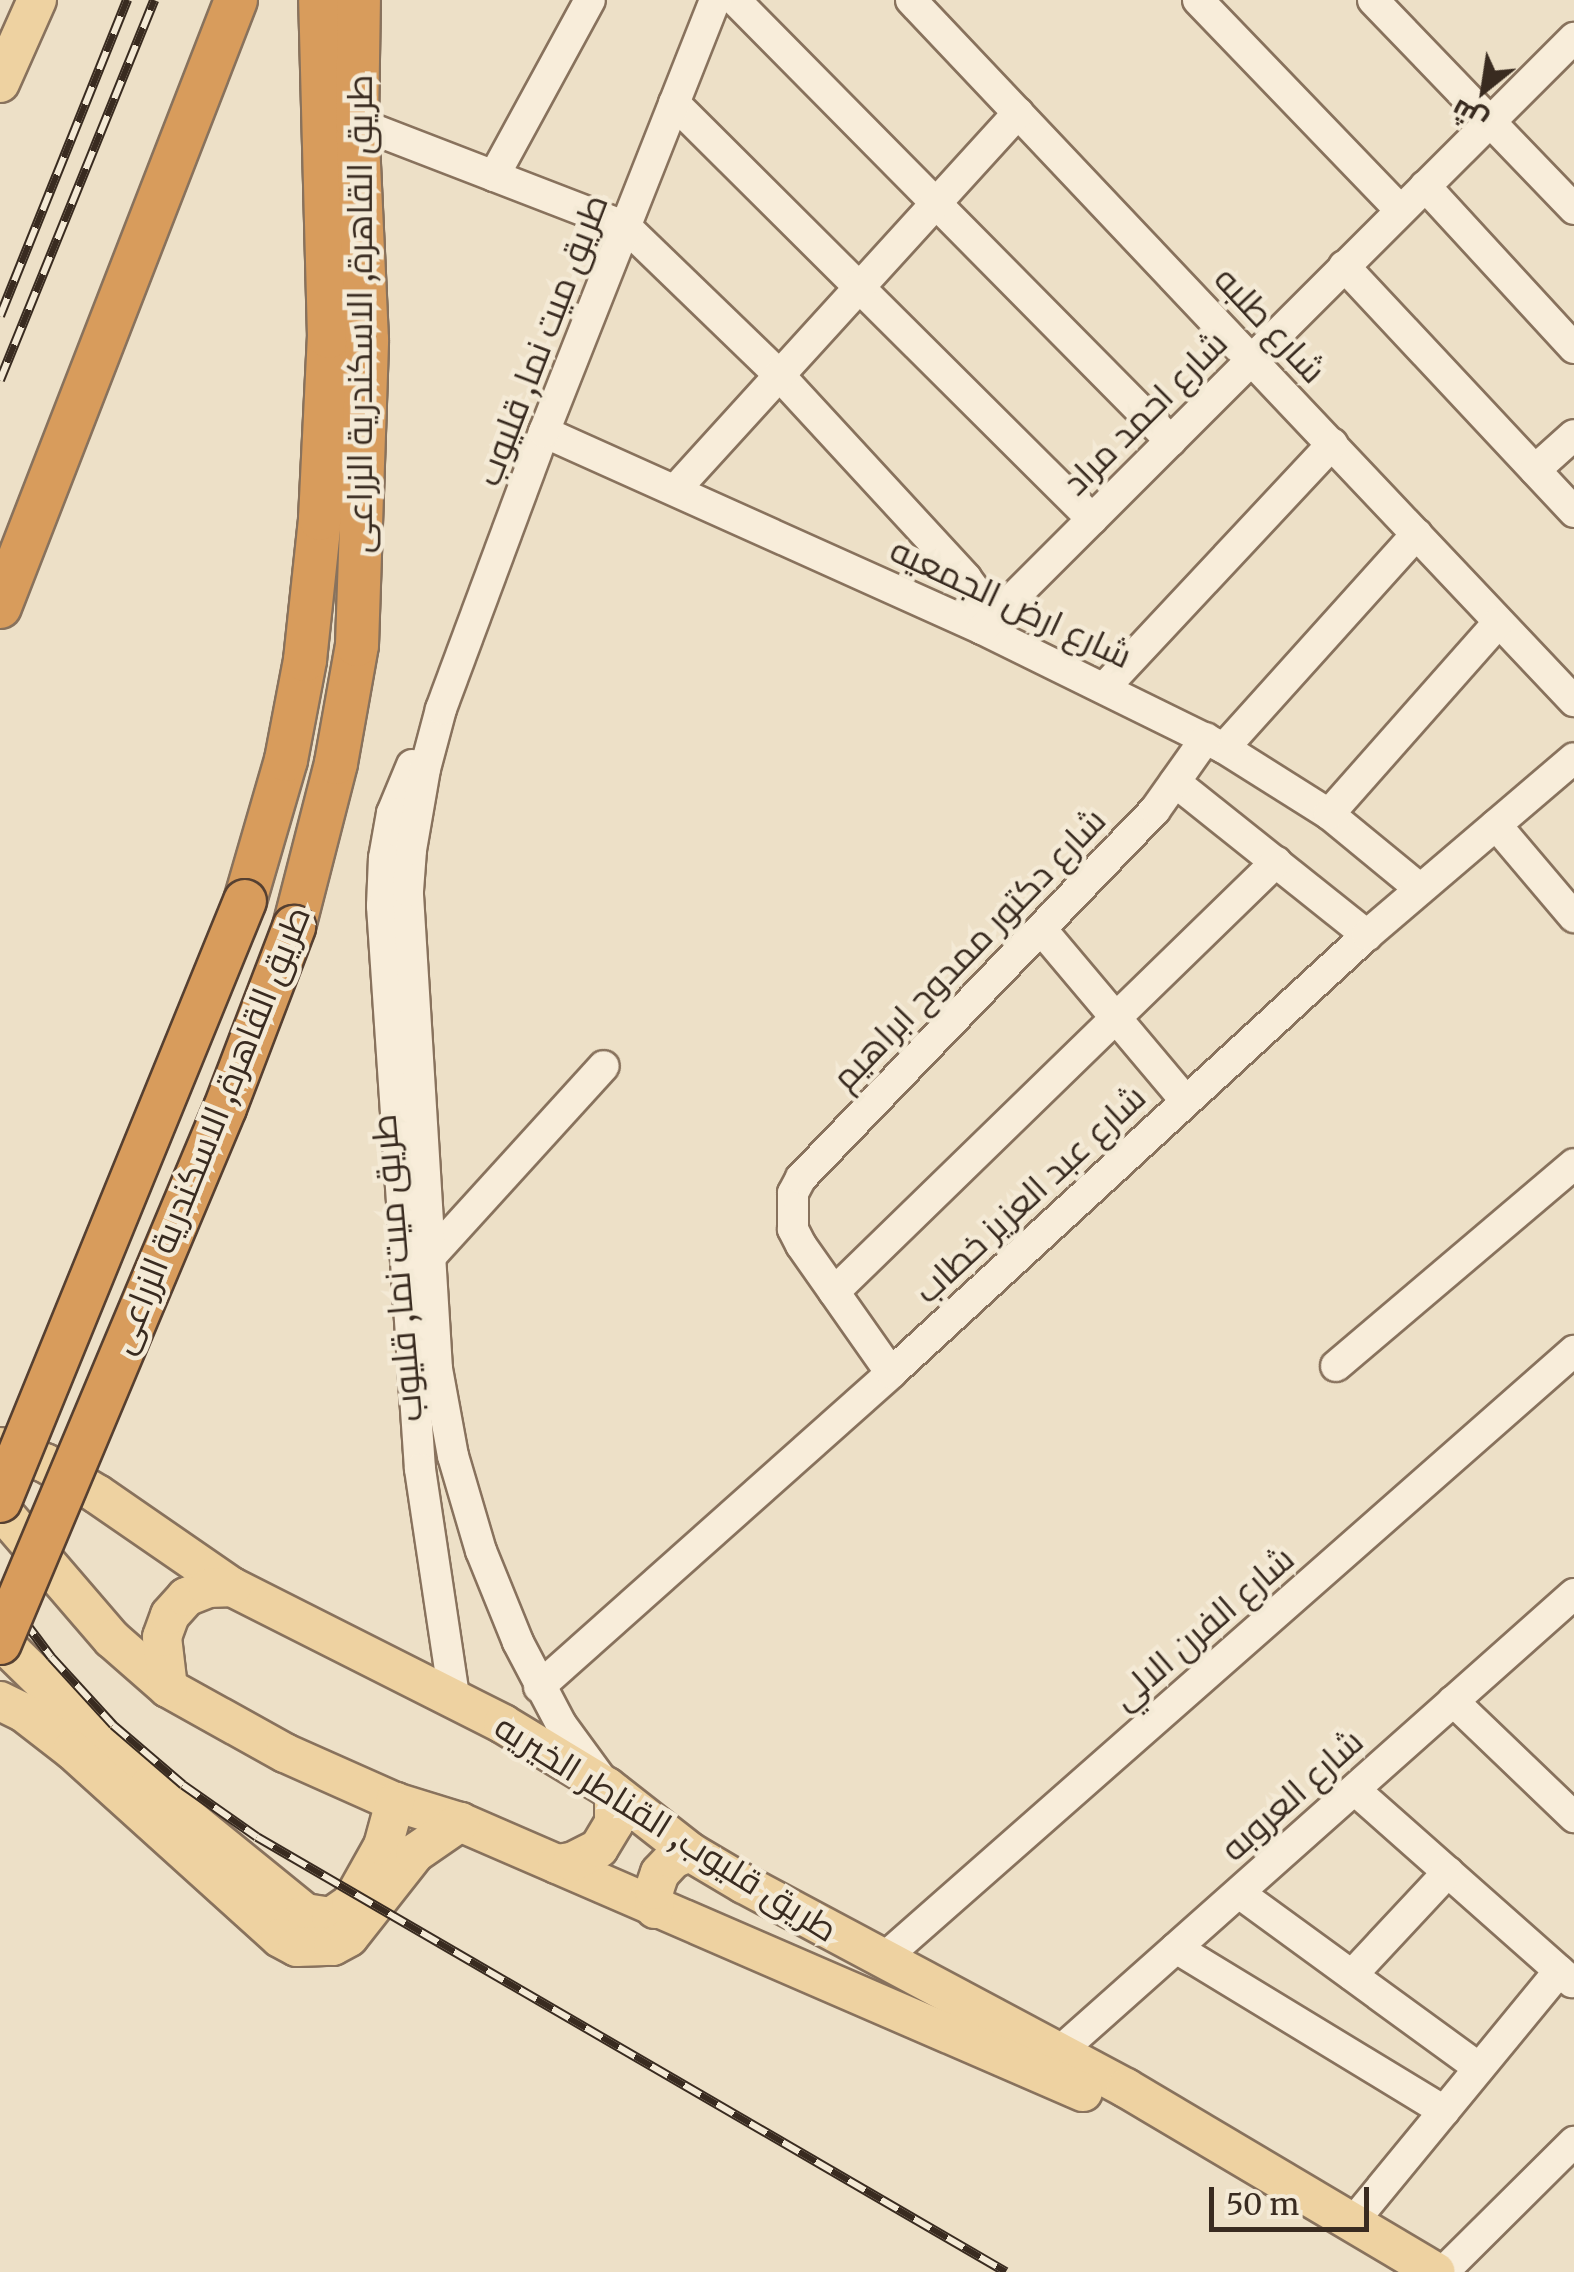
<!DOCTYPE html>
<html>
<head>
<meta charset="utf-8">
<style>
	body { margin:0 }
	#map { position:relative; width:1574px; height:2272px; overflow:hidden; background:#ede0c7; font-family:Merriweather,Cairo,serif }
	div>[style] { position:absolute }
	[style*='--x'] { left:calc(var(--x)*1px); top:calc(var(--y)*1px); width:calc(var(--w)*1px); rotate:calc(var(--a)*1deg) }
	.roads { filter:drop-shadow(2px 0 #88725d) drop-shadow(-2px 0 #88725d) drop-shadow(0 2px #88725d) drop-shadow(0 -2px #88725d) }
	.minor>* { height:30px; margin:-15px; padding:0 15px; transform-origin:15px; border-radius:15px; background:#f8edda }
	.major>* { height:38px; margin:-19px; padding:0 19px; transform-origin:19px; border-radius:19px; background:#eed2a1 }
	.highway>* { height:42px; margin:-21px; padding:0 21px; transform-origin:21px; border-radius:21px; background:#d89c5c }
	.rail>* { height:10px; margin-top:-5px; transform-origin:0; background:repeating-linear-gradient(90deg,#f4ead6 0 19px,#392b20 0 38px); box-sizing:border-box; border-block:2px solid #392b20 }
	.bridges { filter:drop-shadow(2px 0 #564031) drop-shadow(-2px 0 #564031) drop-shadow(0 2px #564031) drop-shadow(0 -2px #564031) }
	.highway-bridge>* { height:42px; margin:-21px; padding:0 21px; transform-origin:21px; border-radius:21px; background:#d89c5c }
	span { translate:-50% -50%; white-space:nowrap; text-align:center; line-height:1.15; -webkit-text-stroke:9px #f4ead6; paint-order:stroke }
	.street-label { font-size:35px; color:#392b20 }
	.north { position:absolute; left:1434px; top:40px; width:100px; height:100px; -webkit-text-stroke:8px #f4ead6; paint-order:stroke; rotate:210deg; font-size:28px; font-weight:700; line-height:40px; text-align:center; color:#392b20 }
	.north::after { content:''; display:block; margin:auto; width:35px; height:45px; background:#392b20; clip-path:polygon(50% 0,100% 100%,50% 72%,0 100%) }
	.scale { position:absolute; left:1209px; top:2187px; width:160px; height:45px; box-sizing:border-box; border:5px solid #392b20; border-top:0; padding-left:12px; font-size:30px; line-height:35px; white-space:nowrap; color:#392b20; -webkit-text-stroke:8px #f4ead6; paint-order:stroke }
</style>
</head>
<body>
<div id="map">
	<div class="roads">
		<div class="minor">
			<i style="--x:735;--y:0;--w:620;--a:45.33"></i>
			<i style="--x:911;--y:0;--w:965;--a:46.6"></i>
			<i style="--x:1198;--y:0;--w:291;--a:46.1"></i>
			<i style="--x:1373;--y:0;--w:290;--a:46.1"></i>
			<i style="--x:674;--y:103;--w:590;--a:44.86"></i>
			<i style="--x:357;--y:123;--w:288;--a:21.1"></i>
			<i style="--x:626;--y:227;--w:213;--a:44"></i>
			<i style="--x:779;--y:375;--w:276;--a:47.3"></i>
			<i style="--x:966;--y:578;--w:19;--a:54"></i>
			<i style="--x:977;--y:593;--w:36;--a:82"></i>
			<i style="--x:494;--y:176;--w:200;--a:-61.4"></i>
			<i style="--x:1425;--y:186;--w:220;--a:47.4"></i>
			<i style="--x:1344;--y:266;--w:337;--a:46.9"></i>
			<i style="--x:544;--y:432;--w:480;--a:24.2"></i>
			<i style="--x:982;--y:629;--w:270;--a:26.2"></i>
			<i style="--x:1224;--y:748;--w:124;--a:32.2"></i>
			<i style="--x:1329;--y:814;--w:117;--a:39.4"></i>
			<i style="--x:1535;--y:470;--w:52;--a:-41.9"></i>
			<i style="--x:675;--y:490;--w:510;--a:-47.7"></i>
			<i style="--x:982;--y:629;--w:837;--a:-44.95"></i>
			<i style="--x:1105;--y:687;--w:333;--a:-46.9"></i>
			<i style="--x:1224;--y:748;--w:288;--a:-48"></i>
			<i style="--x:412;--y:765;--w:52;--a:112.6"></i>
			<i style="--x:392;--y:813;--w:46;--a:100.1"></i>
			<i style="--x:384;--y:858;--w:48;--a:92.4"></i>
			<i style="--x:382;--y:906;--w:564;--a:86.14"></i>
			<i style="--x:420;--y:1469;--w:231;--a:81.5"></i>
			<i style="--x:1175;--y:782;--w:246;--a:38.6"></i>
			<i style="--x:1329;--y:814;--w:255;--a:-48.5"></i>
			<i style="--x:1496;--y:825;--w:121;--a:49.7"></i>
			<i style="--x:1041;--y:929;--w:225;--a:49.9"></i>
			<i style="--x:430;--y:1257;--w:258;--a:-47.7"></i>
			<i style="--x:834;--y:1292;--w:617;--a:-44.21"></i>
			<i style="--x:1336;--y:1366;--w:312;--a:-40.3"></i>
			<i style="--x:891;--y:1373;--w:156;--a:-125.1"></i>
			<i style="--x:801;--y:1245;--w:18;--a:-117"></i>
			<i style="--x:793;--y:1229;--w:36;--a:-90"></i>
			<i style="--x:793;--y:1193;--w:17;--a:-62"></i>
			<i style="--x:801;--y:1178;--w:511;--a:-46.11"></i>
			<i style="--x:1155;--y:810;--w:88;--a:-54.7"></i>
			<i style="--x:539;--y:1687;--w:472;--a:-41.7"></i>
			<i style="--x:891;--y:1373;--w:647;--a:-42.62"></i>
			<i style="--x:1367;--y:935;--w:272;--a:-40.5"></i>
			<i style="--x:1453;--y:1701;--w:168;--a:43.8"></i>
			<i style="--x:602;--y:1780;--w:69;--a:-126.2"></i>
			<i style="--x:561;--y:1724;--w:93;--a:-117.7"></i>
			<i style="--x:518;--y:1642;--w:98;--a:-112.1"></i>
			<i style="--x:481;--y:1551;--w:99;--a:-106.4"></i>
			<i style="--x:453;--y:1456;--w:88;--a:-100.4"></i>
			<i style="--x:437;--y:1369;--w:479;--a:-93.5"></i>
			<i style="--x:408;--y:891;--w:41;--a:-85.8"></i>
			<i style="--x:411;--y:850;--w:82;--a:-80.2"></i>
			<i style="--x:425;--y:769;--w:62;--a:-75.1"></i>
			<i style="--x:441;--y:709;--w:296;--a:-69.6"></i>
			<i style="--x:544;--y:432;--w:465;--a:-68.4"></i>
			<i style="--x:1355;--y:1790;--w:290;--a:41.5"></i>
			<i style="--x:1239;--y:1893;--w:297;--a:36.1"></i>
			<i style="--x:1176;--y:1948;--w:314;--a:31.3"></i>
			<i style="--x:882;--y:1960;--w:922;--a:-41.35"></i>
			<i style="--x:1352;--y:1975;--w:141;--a:-47"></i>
			<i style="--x:1059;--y:2052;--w:689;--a:-41.65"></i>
			<i style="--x:1353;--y:2222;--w:325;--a:-50.6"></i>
			<i style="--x:1443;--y:2272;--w:185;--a:-44.8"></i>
		</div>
		<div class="major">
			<i style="--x:0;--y:83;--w:91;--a:-66"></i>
			<i style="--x:0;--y:1447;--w:48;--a:19.6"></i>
			<i style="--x:45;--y:1463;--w:61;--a:30.8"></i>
			<i style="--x:97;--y:1494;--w:164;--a:34.6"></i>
			<i style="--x:232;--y:1587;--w:304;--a:26.8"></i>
			<i style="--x:503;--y:1724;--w:122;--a:31.2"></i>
			<i style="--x:607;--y:1787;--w:105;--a:38.1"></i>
			<i style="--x:690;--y:1852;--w:63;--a:30.7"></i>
			<i style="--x:744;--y:1884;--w:433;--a:28.1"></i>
			<i style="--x:1126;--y:2088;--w:360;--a:30.7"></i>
			<i style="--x:0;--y:1509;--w:172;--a:49.3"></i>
			<i style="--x:112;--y:1639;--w:74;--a:41.2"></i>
			<i style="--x:168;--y:1688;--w:134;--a:29.1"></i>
			<i style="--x:285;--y:1753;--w:120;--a:24"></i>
			<i style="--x:395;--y:1802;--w:68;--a:17.1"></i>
			<i style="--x:460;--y:1822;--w:679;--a:23.43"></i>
			<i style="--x:0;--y:1640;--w:209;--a:44.4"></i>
			<i style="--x:149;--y:1786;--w:201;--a:39.1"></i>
			<i style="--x:305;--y:1913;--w:26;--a:9"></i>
			<i style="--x:331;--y:1917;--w:24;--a:-35"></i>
			<i style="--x:351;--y:1903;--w:65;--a:-60.7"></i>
			<i style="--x:383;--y:1846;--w:46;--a:-74.7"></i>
			<i style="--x:168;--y:1688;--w:51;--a:-96.7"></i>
			<i style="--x:162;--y:1637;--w:23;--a:-70"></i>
			<i style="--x:170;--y:1615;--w:24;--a:-48"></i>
			<i style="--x:186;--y:1597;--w:24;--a:-22"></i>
			<i style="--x:208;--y:1588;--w:24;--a:-2"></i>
			<i style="--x:0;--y:1701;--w:25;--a:26"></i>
			<i style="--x:23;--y:1712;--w:62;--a:37.8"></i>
			<i style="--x:72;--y:1750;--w:280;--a:42.1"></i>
			<i style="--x:280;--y:1938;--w:19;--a:28"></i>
			<i style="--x:297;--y:1947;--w:36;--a:-2"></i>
			<i style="--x:333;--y:1946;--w:18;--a:-29"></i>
			<i style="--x:349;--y:1937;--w:107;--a:-51.8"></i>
			<i style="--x:415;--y:1853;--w:55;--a:-34.6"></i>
			<i style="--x:557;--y:1864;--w:15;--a:-8"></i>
			<i style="--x:572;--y:1862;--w:30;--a:-27"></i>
			<i style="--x:599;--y:1848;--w:29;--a:-59"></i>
			<i style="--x:614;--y:1823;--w:30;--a:-90"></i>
			<i style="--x:655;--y:1909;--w:19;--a:-93"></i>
			<i style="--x:654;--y:1890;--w:18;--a:-71"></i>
			<i style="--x:660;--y:1873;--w:19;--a:-47"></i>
			<i style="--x:673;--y:1859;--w:18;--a:-22"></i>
		</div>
		<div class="highway">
			<i style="--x:0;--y:607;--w:651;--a:-68.75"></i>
			<i style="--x:245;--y:901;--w:147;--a:-73.8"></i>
			<i style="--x:286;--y:760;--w:102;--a:-79.2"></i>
			<i style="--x:305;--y:660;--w:142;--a:-83.9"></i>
			<i style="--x:320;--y:519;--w:182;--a:-87.2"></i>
			<i style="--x:329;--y:337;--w:337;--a:-91.5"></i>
			<i style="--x:294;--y:927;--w:169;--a:-75.6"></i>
			<i style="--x:336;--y:763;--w:120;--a:-79.9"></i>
			<i style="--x:357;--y:645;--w:305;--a:-88.1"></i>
			<i style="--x:367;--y:340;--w:217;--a:-92.6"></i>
			<i style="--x:357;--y:123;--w:123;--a:-89.1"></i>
		</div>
	</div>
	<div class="rail">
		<i style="--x:0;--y:316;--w:341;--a:-68.1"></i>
		<i style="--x:0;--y:380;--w:410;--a:-67.9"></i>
		<i style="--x:0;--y:1589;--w:85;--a:53.1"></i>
		<i style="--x:51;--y:1657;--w:92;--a:47.6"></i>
		<i style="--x:113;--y:1725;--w:92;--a:40.6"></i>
		<i style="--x:183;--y:1785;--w:90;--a:35.1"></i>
		<i style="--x:257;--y:1837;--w:866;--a:30.15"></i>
	</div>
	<div class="bridges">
		<div class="highway-bridge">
			<i style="--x:0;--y:1501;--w:648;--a:-67.79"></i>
			<i style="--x:0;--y:1643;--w:580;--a:-67.19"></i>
			<i style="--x:225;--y:1108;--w:194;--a:-69.1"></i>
		</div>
	</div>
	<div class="street-label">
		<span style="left:360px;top:314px;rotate:-90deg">طريق القاهرة, الاسكندرية الزراعى</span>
		<span style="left:1270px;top:325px;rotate:47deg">شارع طلبه</span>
		<span style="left:542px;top:340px;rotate:-69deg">طريق ميت نما, قليوب</span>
		<span style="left:1145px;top:413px;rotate:-45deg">شارع احمد مراد</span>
		<span style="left:1011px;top:603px;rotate:25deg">شارع ارض الجمعيه</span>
		<span style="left:969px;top:949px;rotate:-46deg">شارع دكتور ممدوح ابراهيم</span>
		<span style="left:210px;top:1130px;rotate:-68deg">طريق القاهرة, الاسكندرية الزراعى</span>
		<span style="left:1030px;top:1194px;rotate:-43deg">شارع عبد العزيز خطاب</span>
		<span style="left:397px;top:1268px;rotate:-95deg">طريق ميت نما, قليوب</span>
		<span style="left:1203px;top:1628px;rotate:-41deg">شارع الفرن الالي</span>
		<span style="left:1292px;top:1795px;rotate:-42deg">شارع العروبه</span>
		<span style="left:666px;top:1828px;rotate:32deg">طريق قليوب, القناطر الخيريه</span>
	</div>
	<div class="north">ش</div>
	<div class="scale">50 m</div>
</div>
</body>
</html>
